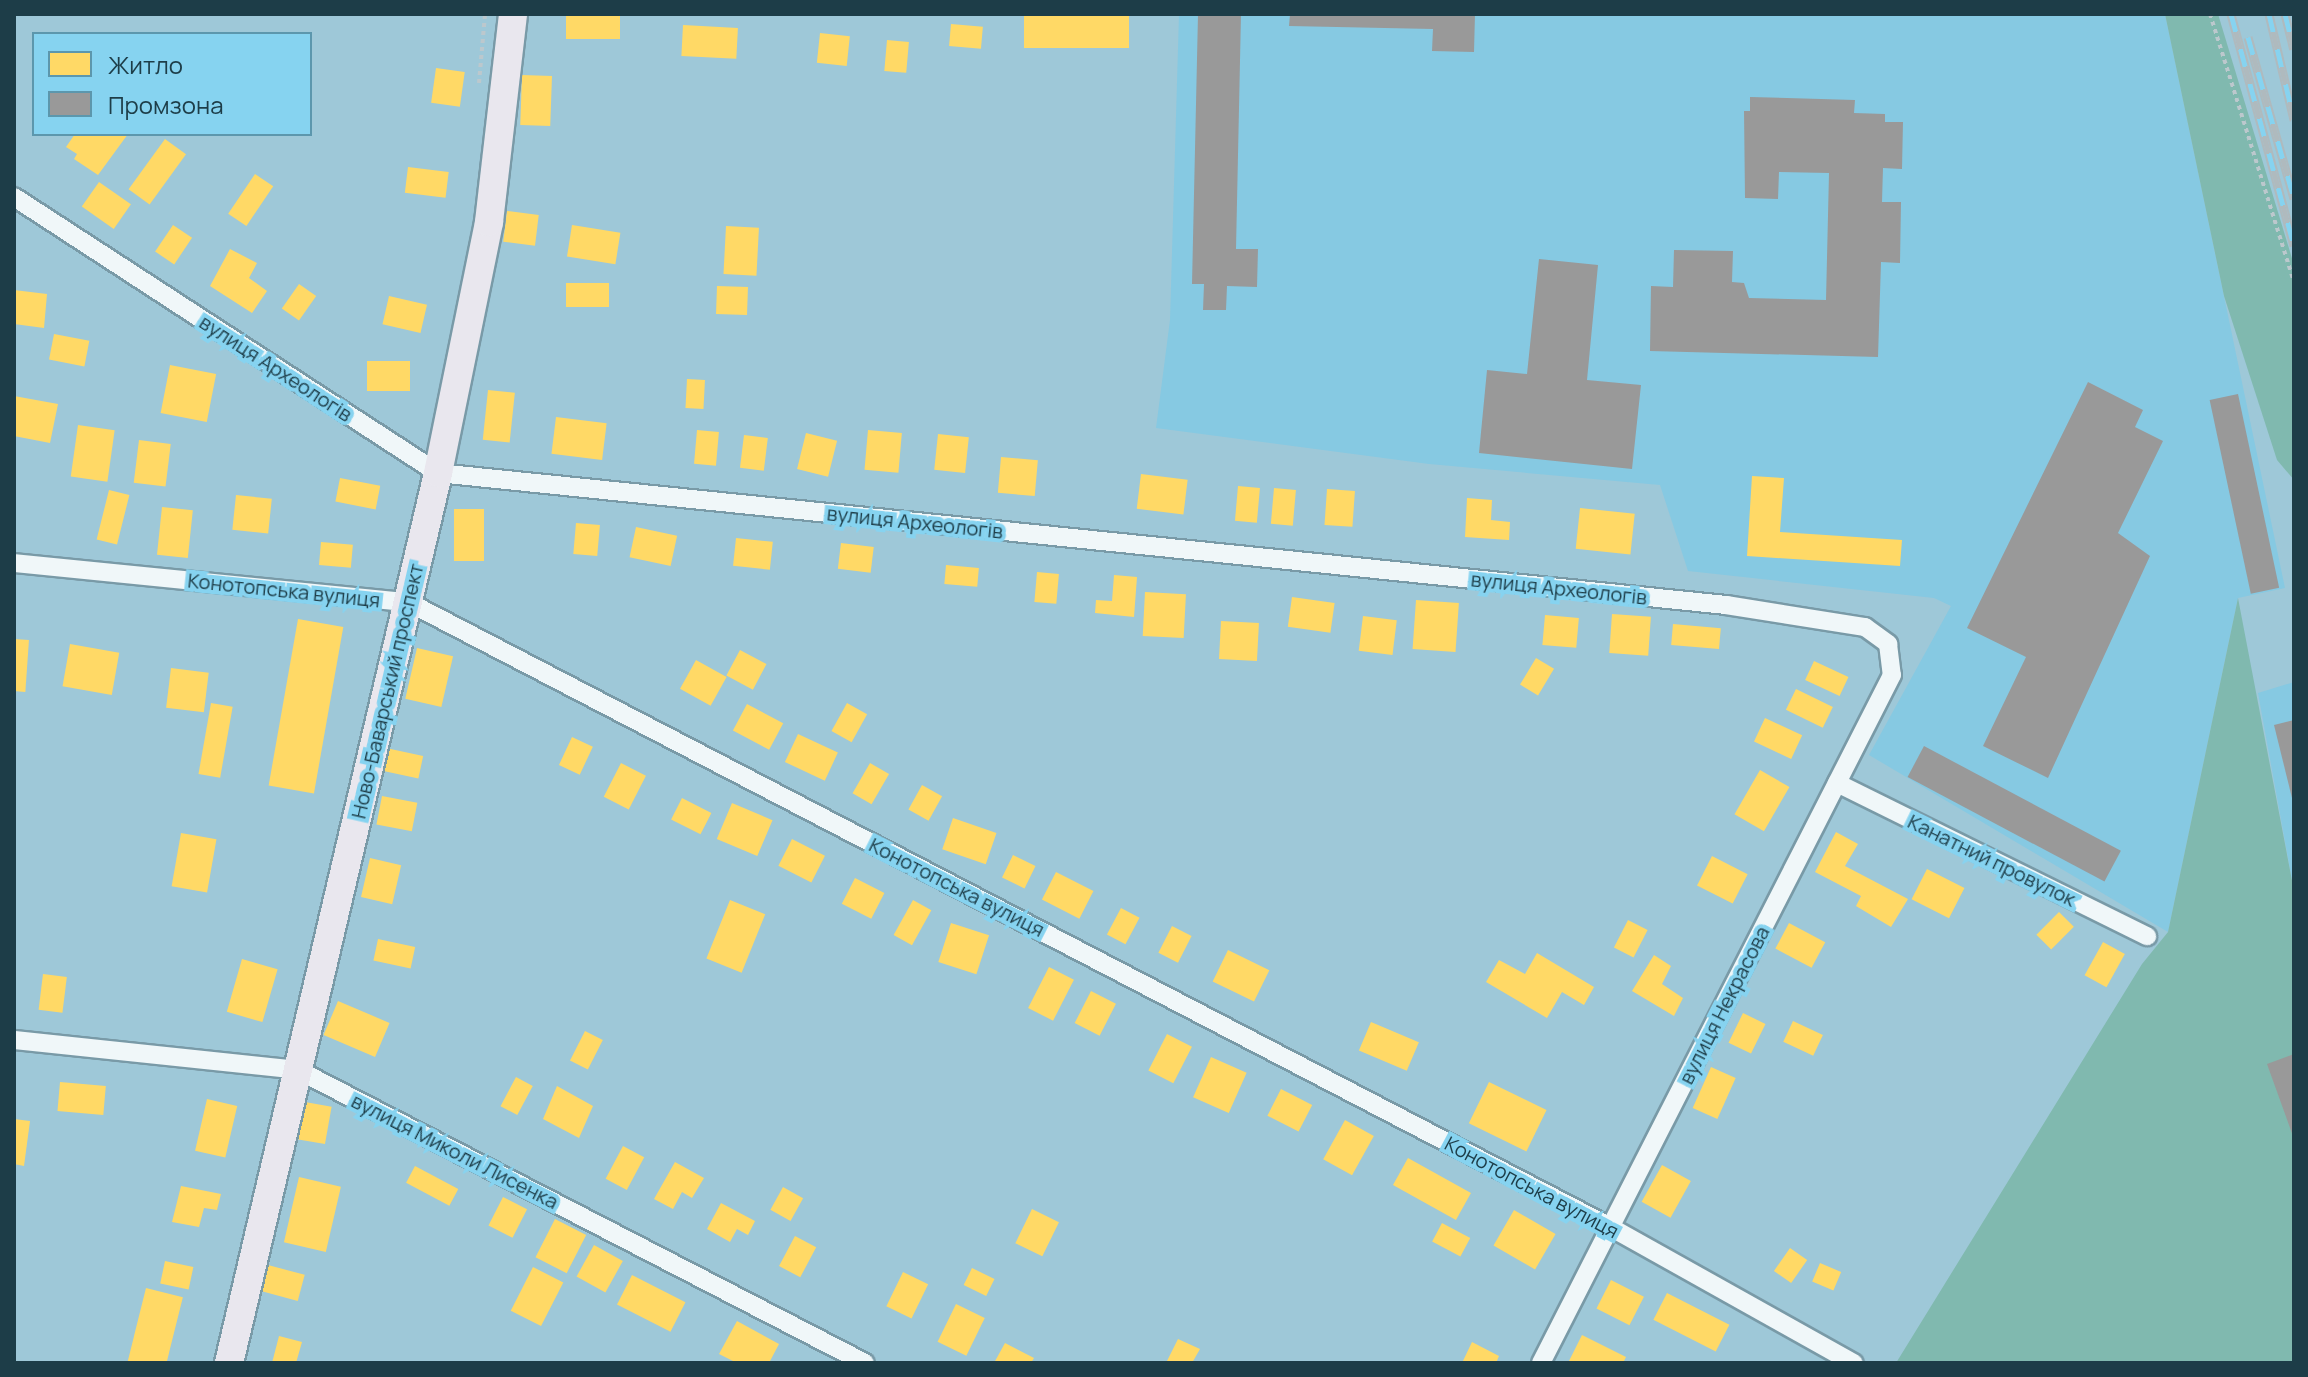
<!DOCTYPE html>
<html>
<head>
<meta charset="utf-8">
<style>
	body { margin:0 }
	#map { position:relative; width:2308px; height:1377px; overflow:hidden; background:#9ec8d8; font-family:Manrope,sans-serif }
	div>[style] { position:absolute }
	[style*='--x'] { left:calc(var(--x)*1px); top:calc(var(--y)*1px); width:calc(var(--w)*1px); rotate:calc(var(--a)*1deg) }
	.built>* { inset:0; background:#86c9e2 }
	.green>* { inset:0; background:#80b9af }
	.homes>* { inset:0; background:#ffd966; transform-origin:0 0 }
	.industry>* { inset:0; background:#999; transform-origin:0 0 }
	.path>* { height:4px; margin-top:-2px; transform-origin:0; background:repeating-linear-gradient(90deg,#bcc8cd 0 4px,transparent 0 8px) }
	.roads { filter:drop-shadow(2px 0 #799aa7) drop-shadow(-2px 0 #799aa7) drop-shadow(0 2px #799aa7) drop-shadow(0 -2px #799aa7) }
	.street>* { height:18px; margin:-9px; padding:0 9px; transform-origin:9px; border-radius:9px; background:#f0f7f9 }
	.primary>* { height:28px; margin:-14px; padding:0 14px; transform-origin:14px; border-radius:14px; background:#e9e7ee }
	.rail>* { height:9px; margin-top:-4.5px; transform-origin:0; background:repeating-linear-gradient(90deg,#86d3f0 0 18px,#afbabe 0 36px); box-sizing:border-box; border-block:2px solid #afbabe }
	span { translate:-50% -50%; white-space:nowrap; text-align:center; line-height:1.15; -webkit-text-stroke:8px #86d3f0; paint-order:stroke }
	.street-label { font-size:20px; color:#1d3d48 }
	.frame { position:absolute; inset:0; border:16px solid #1d3d48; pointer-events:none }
	.legend { position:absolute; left:32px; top:32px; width:280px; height:104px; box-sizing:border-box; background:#86d3f0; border:2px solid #5c97ad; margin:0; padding:10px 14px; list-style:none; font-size:24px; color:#1d3d48 }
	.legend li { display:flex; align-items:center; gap:16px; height:40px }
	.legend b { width:40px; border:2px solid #5c97ad }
</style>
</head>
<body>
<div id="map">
	<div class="built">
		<i style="clip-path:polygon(1179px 14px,2165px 14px,2285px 588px,2238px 598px,2168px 932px,1869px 755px,1951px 606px,1934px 598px,1688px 571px,1660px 485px,1429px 464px,1156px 428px,1170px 320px)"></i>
		<i style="clip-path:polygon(2294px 682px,2294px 891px,2258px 693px)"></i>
	</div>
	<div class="green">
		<i style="clip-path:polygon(2165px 14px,2218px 14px,2294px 265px,2294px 480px,2277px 460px,2224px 296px)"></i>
		<i style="clip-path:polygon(2238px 598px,2294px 891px,2294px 1363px,1896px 1363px,2142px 964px,2168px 932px)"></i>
	</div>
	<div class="homes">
		<i style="left:566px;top:14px;width:54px;height:25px"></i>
		<i style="left:1024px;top:14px;width:105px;height:34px"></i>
		<i style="left:951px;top:24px;width:32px;height:22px;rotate:5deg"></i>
		<i style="left:683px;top:25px;width:55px;height:31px;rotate:3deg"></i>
		<i style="left:820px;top:33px;width:30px;height:30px;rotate:6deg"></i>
		<i style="left:887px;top:40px;width:22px;height:31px;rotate:5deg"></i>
		<i style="left:436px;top:68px;width:29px;height:35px;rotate:8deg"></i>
		<i style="left:522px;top:75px;width:30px;height:50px;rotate:2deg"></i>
		<i style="clip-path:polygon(75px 134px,128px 134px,98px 175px,74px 159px,77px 154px,66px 147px)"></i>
		<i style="left:165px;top:139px;width:26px;height:62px;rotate:36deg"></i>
		<i style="left:408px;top:167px;width:41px;height:26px;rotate:7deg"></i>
		<i style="left:255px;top:174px;width:22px;height:48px;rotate:34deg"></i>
		<i style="left:99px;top:182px;width:39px;height:30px;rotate:35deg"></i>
		<i style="left:507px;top:211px;width:32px;height:31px;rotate:7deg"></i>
		<i style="left:173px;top:225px;width:23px;height:32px;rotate:34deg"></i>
		<i style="left:572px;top:225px;width:49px;height:32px;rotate:9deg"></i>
		<i style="left:726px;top:226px;width:33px;height:48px;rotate:3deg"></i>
		<i style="clip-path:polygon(230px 249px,257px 263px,249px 278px,267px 291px,252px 313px,210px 286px)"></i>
		<i style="left:609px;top:283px;width:24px;height:43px;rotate:90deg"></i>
		<i style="left:299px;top:284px;width:21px;height:30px;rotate:35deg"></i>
		<i style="left:717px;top:286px;width:31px;height:28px;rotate:2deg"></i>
		<i style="clip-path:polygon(14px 290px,47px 294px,44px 328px,14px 324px)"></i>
		<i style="left:389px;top:296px;width:39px;height:29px;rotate:13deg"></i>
		<i style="left:54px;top:334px;width:36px;height:26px;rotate:11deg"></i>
		<i style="left:367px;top:361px;width:43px;height:30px"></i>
		<i style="left:170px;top:365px;width:47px;height:49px;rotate:11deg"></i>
		<i style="left:687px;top:379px;width:18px;height:29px;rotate:3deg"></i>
		<i style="left:488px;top:390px;width:27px;height:50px;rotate:6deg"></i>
		<i style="clip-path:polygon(14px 396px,58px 404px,50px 443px,14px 436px)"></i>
		<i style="left:556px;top:417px;width:51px;height:37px;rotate:7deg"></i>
		<i style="left:78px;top:425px;width:37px;height:52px;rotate:8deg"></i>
		<i style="left:697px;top:430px;width:22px;height:34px;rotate:5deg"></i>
		<i style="left:868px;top:430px;width:34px;height:40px;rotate:5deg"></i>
		<i style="left:806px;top:433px;width:32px;height:37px;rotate:14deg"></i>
		<i style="left:938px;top:434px;width:31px;height:36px;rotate:6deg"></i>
		<i style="left:744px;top:435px;width:24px;height:33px;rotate:7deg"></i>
		<i style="left:139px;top:440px;width:32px;height:43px;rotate:7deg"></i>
		<i style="left:1001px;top:457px;width:37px;height:36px;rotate:5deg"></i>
		<i style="left:1141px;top:474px;width:47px;height:35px;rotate:7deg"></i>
		<i style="clip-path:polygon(1752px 476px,1784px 478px,1780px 532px,1902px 540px,1900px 566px,1747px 556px)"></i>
		<i style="left:340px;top:478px;width:41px;height:24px;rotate:11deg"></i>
		<i style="left:1238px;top:486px;width:22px;height:35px;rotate:5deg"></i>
		<i style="left:1274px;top:488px;width:22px;height:36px;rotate:5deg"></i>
		<i style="left:1327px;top:489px;width:28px;height:36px;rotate:4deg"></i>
		<i style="left:109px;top:490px;width:21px;height:51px;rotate:14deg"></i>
		<i style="left:236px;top:495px;width:36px;height:35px;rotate:6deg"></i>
		<i style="clip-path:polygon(1467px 498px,1492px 500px,1491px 520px,1510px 522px,1509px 540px,1465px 537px)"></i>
		<i style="left:162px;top:507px;width:31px;height:48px;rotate:6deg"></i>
		<i style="left:1580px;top:508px;width:55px;height:41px;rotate:6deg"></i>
		<i style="left:454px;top:509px;width:30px;height:52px"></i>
		<i style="left:576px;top:523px;width:24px;height:31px;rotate:5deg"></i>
		<i style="left:636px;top:527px;width:42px;height:31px;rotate:12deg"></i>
		<i style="left:736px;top:538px;width:37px;height:28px;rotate:6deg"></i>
		<i style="left:321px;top:542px;width:32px;height:23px;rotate:5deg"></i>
		<i style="left:841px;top:543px;width:33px;height:26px;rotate:7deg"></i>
		<i style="left:946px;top:565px;width:33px;height:19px;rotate:5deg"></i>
		<i style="left:1037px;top:572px;width:22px;height:30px;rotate:5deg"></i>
		<i style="clip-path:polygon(1114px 575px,1137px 577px,1134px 617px,1095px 613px,1096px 600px,1112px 601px)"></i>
		<i style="left:1145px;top:592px;width:41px;height:44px;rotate:3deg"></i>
		<i style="left:1292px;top:597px;width:43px;height:30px;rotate:8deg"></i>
		<i style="left:1416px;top:600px;width:43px;height:49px;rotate:4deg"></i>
		<i style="left:1612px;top:614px;width:39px;height:39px;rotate:4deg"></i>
		<i style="left:1545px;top:615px;width:34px;height:30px;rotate:5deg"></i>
		<i style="left:1363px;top:616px;width:34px;height:35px;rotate:7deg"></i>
		<i style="left:298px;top:619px;width:46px;height:169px;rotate:10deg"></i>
		<i style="left:1221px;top:621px;width:38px;height:38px;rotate:3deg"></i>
		<i style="left:1673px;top:624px;width:48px;height:21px;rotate:5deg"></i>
		<i style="left:14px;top:639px;width:15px;height:52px;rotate:4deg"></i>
		<i style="left:70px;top:644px;width:50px;height:43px;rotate:10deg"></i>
		<i style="left:417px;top:648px;width:37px;height:52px;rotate:13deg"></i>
		<i style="left:740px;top:650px;width:30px;height:29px;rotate:28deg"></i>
		<i style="left:1536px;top:658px;width:21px;height:31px;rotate:31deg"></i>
		<i style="left:696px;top:660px;width:35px;height:33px;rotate:29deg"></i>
		<i style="left:1814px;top:661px;width:38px;height:21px;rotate:25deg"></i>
		<i style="left:171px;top:668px;width:38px;height:40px;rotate:7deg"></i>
		<i style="left:1796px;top:689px;width:41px;height:23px;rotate:26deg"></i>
		<i style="left:211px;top:703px;width:22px;height:72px;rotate:10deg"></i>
		<i style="left:847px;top:703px;width:23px;height:32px;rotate:29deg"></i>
		<i style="left:747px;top:704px;width:41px;height:30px;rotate:28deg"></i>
		<i style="left:1765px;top:718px;width:41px;height:26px;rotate:25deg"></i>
		<i style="left:798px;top:734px;width:44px;height:31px;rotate:25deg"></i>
		<i style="left:572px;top:737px;width:23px;height:31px;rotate:25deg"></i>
		<i style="left:386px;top:748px;width:38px;height:23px;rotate:12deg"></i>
		<i style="left:621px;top:763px;width:28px;height:38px;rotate:27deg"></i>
		<i style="left:870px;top:763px;width:22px;height:35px;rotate:30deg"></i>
		<i style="left:1760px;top:770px;width:34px;height:51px;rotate:30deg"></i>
		<i style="left:922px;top:785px;width:23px;height:28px;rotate:29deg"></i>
		<i style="left:382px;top:796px;width:36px;height:29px;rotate:11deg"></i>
		<i style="left:682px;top:798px;width:33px;height:24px;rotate:27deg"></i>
		<i style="left:732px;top:803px;width:44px;height:39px;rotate:23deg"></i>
		<i style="left:953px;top:818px;width:46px;height:33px;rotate:19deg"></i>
		<i style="clip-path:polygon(1836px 832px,1858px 844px,1845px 866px,1908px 899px,1891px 927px,1856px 906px,1861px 896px,1815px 872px)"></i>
		<i style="left:181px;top:833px;width:36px;height:54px;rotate:10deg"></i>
		<i style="left:792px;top:839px;width:37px;height:30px;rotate:27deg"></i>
		<i style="left:1013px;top:855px;width:25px;height:25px;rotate:26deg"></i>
		<i style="left:1712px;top:856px;width:40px;height:33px;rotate:27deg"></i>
		<i style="left:370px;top:858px;width:32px;height:40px;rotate:13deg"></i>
		<i style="left:1927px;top:869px;width:42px;height:34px;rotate:27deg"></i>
		<i style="left:1056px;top:872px;width:42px;height:31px;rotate:27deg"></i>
		<i style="left:855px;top:878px;width:33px;height:29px;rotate:27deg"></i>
		<i style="left:730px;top:900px;width:38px;height:63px;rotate:22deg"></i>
		<i style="left:913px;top:900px;width:21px;height:40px;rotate:29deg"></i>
		<i style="left:1121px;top:908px;width:21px;height:30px;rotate:28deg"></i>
		<i style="left:2059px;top:912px;width:21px;height:32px;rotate:45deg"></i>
		<i style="left:1628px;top:920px;width:22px;height:31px;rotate:27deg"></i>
		<i style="left:951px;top:923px;width:40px;height:41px;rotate:18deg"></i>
		<i style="left:1789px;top:923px;width:41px;height:29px;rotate:28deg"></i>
		<i style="left:1172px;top:926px;width:22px;height:30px;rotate:27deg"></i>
		<i style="left:378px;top:939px;width:38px;height:22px;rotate:12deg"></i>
		<i style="left:2103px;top:942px;width:25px;height:38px;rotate:29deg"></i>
		<i style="left:1228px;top:950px;width:46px;height:35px;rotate:26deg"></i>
		<i style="clip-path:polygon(1537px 953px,1594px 987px,1584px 1005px,1562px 992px,1547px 1018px,1486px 982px,1499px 960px,1525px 974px)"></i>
		<i style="clip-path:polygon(1654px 955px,1671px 966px,1662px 984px,1683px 998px,1674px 1016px,1632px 991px)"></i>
		<i style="left:242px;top:959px;width:37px;height:55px;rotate:16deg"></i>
		<i style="left:1049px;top:967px;width:28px;height:46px;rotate:27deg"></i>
		<i style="left:43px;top:974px;width:24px;height:36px;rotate:7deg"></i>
		<i style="left:1091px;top:991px;width:28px;height:36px;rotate:27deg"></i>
		<i style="left:338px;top:1001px;width:56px;height:37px;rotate:23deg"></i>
		<i style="left:1743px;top:1013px;width:25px;height:33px;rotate:26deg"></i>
		<i style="left:1793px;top:1021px;width:33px;height:23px;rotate:25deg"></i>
		<i style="left:1371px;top:1022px;width:52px;height:31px;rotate:23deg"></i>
		<i style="left:585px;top:1031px;width:20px;height:33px;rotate:27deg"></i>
		<i style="left:1167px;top:1034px;width:28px;height:41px;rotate:27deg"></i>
		<i style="left:1211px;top:1057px;width:39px;height:44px;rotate:24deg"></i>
		<i style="left:1711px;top:1067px;width:27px;height:45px;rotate:24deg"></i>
		<i style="left:516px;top:1077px;width:19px;height:33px;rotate:28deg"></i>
		<i style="left:60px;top:1082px;width:46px;height:29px;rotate:5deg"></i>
		<i style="left:1489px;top:1082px;width:64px;height:46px;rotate:26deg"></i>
		<i style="clip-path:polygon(557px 1086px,593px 1106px,579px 1138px,543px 1119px)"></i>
		<i style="left:1281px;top:1089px;width:35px;height:30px;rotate:27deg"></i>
		<i style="left:207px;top:1099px;width:31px;height:53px;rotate:13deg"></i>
		<i style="left:305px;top:1102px;width:27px;height:38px;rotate:10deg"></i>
		<i style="clip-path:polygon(14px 1119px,30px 1121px,24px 1166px,14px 1164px)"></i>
		<i style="left:1345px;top:1120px;width:33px;height:45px;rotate:29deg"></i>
		<i style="left:623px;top:1146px;width:24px;height:37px;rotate:28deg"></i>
		<i style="left:1408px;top:1158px;width:72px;height:31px;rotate:29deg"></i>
		<i style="clip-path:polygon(675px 1162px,704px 1178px,692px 1198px,682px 1192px,673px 1209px,654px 1199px)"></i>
		<i style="left:1662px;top:1165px;width:33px;height:42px;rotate:29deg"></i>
		<i style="left:415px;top:1166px;width:49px;height:19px;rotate:28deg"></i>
		<i style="left:299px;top:1177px;width:43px;height:67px;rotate:13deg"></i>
		<i style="clip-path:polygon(181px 1186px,221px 1194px,217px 1210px,204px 1208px,199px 1227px,172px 1222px)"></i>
		<i style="left:783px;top:1187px;width:23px;height:26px;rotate:29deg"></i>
		<i style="left:503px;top:1197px;width:27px;height:32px;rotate:27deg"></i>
		<i style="clip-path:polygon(721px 1203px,755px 1221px,748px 1235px,737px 1229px,730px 1242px,707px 1229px)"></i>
		<i style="left:1032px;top:1209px;width:30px;height:38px;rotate:26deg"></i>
		<i style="left:1514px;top:1210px;width:48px;height:41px;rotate:30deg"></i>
		<i style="left:555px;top:1219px;width:35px;height:43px;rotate:27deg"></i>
		<i style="left:1442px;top:1223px;width:32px;height:21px;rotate:28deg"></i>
		<i style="left:795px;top:1236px;width:24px;height:34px;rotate:28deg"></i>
		<i style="left:594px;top:1245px;width:33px;height:36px;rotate:29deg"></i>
		<i style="left:1790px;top:1248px;width:21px;height:28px;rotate:35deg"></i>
		<i style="left:165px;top:1261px;width:29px;height:23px;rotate:12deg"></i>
		<i style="left:1820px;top:1263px;width:23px;height:20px;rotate:23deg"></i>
		<i style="left:268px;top:1265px;width:38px;height:27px;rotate:15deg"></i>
		<i style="left:533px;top:1267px;width:34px;height:49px;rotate:27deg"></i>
		<i style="left:972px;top:1268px;width:25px;height:19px;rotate:26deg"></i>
		<i style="left:903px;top:1272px;width:28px;height:38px;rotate:26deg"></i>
		<i style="left:632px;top:1275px;width:60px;height:33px;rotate:27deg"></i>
		<i style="left:1611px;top:1280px;width:37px;height:32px;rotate:27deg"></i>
		<i style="left:146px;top:1288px;width:38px;height:77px;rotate:14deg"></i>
		<i style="left:1667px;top:1293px;width:70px;height:30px;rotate:27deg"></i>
		<i style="left:956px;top:1304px;width:32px;height:42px;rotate:26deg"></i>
		<i style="clip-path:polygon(737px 1321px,779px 1344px,769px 1363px,737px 1363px,719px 1354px)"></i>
		<i style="clip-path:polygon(1582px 1335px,1626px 1357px,1623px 1363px,1569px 1361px)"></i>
		<i style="clip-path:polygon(279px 1336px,302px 1342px,296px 1363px,272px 1363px)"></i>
		<i style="clip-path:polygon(1178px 1339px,1200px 1349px,1192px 1363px,1166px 1363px)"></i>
		<i style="clip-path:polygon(1472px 1342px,1499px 1356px,1496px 1363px,1462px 1363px)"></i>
		<i style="clip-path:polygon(1005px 1343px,1034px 1358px,1031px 1363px,994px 1363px)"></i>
	</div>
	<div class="industry">
		<i style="clip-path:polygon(1198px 14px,1241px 14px,1236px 249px,1258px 249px,1257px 287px,1227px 286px,1226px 310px,1203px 310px,1204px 284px,1192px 284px)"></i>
		<i style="clip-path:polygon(1290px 14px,1475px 14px,1474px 52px,1432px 51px,1433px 29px,1289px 26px)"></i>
		<i style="clip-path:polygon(1750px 97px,1855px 100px,1854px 113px,1885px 114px,1885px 122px,1903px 122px,1902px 169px,1883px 168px,1882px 202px,1901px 202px,1900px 263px,1881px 262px,1878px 357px,1650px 351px,1651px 286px,1673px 287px,1674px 250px,1733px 251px,1732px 282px,1744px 283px,1749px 298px,1826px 300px,1829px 173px,1779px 172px,1778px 199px,1745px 198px,1744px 111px,1750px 111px)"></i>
		<i style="clip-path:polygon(1539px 259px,1598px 265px,1587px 380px,1641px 385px,1632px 469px,1479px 453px,1487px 370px,1527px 374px)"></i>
		<i style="clip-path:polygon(2088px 382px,2143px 410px,2135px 427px,2163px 441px,2118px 533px,2150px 556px,2048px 778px,1983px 746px,2026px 657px,1967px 628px)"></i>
		<i style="left:2238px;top:394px;width:198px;height:29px;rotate:78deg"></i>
		<i style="clip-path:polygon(2294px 720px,2294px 802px,2293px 802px,2274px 725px)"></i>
		<i style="left:1924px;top:746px;width:223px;height:35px;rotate:28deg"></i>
		<i style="clip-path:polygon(2294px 1054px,2294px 1139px,2267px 1064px)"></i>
	</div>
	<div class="path">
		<i style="--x:2210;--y:14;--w:281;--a:72.6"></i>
		<i style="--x:479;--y:83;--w:69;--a:-85"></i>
	</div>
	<div class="roads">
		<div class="street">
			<i style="--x:14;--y:197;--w:506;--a:33.06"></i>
			<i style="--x:438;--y:473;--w:1295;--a:5.85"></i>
			<i style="--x:1726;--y:605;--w:141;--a:9"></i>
			<i style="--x:1865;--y:627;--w:29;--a:36"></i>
			<i style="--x:1888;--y:644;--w:31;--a:83"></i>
			<i style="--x:1892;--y:675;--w:772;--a:117.03"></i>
			<i style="--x:14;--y:563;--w:396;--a:5.7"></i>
			<i style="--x:408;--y:602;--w:1357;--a:27.47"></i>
			<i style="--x:1612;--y:1228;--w:277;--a:29.2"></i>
			<i style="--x:1837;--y:783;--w:346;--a:26.3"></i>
			<i style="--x:14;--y:1040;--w:286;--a:6"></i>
			<i style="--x:298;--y:1070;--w:638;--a:27.33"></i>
		</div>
		<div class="primary">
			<i style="--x:229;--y:1363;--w:914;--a:-76.78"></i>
			<i style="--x:438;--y:473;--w:256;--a:-78.5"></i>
			<i style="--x:489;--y:222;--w:209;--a:-83.4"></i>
		</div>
	</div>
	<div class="rail">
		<i style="--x:2231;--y:14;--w:240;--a:74.8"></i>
		<i style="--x:2269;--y:14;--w:109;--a:76.7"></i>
		<i style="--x:2285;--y:14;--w:36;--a:76"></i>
		<i style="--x:2248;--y:37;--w:168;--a:74.1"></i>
	</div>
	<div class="street-label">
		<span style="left:276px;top:368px;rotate:33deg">вулиця Археологів</span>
		<span style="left:915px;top:522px;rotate:6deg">вулиця Археологів</span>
		<span style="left:1559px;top:588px;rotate:6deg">вулиця Археологів</span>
		<span style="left:284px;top:590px;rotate:6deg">Конотопська вулиця</span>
		<span style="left:387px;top:691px;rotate:-77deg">Ново-Баварський проспект</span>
		<span style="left:1992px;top:860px;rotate:26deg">Канатний провулок</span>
		<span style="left:957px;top:887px;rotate:27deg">Конотопська вулиця</span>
		<span style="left:1724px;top:1005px;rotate:-63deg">вулиця Некрасова</span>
		<span style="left:455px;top:1151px;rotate:27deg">вулиця Миколи Лисенка</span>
		<span style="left:1532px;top:1187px;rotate:28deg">Конотопська вулиця</span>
	</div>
	<div class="frame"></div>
	<ul class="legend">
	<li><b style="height:22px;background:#ffd966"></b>Житло</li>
	<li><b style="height:22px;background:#999"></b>Промзона</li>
	</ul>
</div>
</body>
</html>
